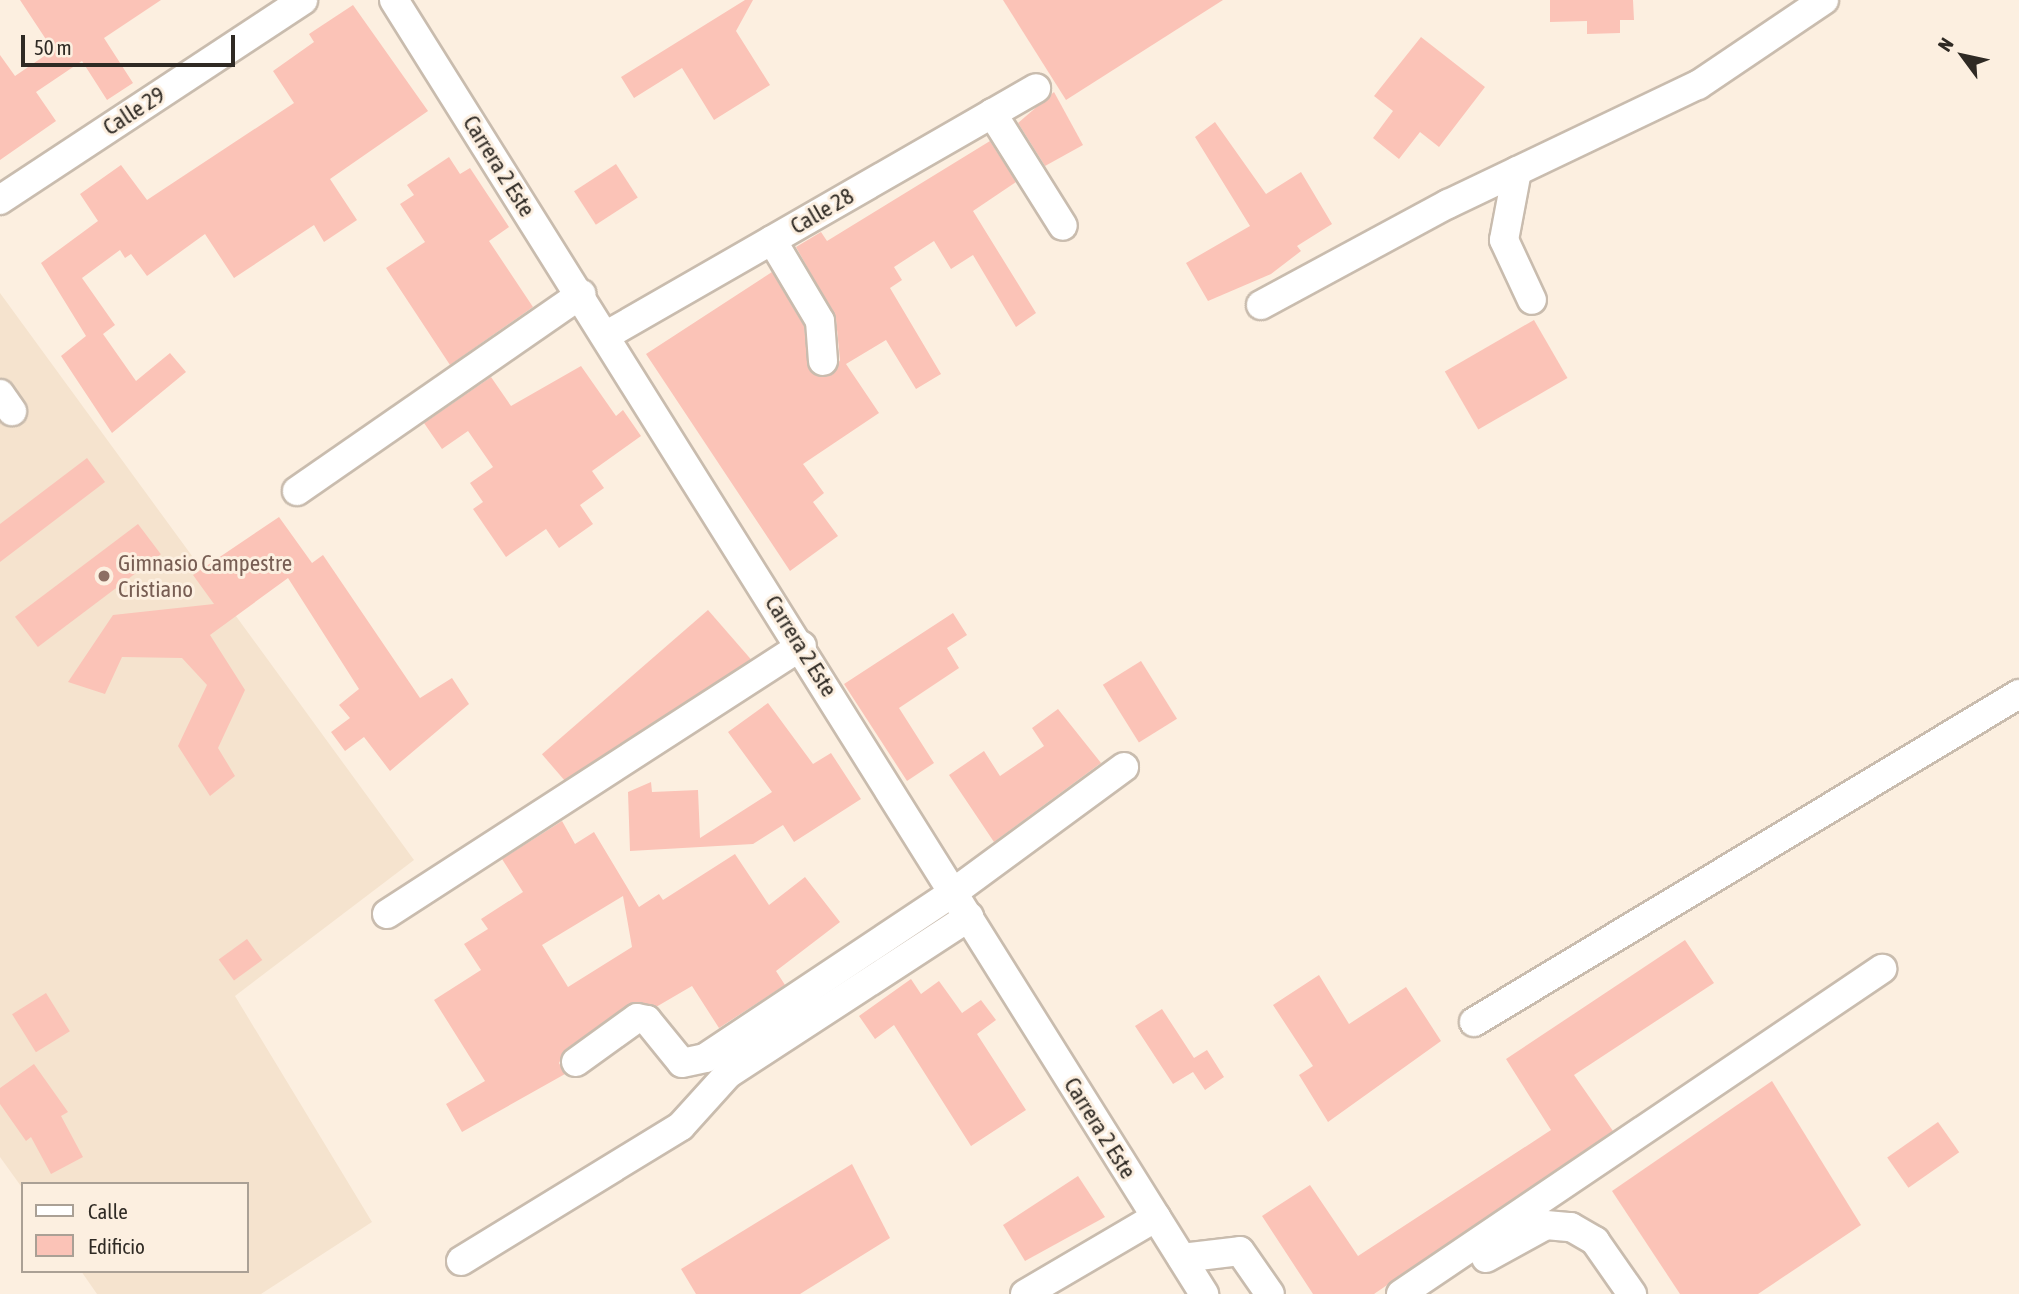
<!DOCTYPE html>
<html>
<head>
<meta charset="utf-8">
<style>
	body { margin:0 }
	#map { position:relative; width:2019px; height:1294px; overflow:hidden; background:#fcefe0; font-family:"Asap Condensed",sans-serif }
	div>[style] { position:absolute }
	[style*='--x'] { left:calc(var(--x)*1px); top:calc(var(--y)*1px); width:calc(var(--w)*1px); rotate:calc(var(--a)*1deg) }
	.built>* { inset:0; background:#f5e3ce }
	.building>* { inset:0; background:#fbc3b7; transform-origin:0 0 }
	.roads { filter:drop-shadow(2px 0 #c9bcae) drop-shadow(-2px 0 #c9bcae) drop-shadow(0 2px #c9bcae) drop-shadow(0 -2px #c9bcae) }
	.minor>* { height:28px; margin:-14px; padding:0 14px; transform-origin:14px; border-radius:14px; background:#fff }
	.dots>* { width:19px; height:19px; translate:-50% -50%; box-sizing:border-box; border:4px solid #fcefe0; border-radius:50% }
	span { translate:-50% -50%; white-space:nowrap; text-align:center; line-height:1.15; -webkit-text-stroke:6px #fcefe0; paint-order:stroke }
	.street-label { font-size:23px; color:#2f2a24 }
	.education-label { font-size:23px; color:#785e54 }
	.left { translate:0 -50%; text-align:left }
	.legend { position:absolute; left:21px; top:1182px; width:228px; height:91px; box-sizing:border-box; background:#fcefe0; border:2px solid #aaa095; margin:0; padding:9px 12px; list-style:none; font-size:21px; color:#2f2a24 }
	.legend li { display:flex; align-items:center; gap:14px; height:35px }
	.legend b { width:35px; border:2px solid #aaa095 }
	.north { position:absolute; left:1928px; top:21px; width:70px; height:70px; -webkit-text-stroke:5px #fcefe0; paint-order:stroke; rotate:303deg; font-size:19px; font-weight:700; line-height:28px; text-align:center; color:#2f2a24 }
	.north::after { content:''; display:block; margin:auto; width:24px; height:32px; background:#2f2a24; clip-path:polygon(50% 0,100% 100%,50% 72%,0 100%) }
	.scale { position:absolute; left:21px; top:35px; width:214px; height:32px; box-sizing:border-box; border:4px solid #2f2a24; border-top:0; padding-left:9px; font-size:21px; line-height:24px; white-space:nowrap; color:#2f2a24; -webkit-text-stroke:5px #fcefe0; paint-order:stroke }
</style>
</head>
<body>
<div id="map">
	<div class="built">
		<i style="clip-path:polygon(0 293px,414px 860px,235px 996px,372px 1222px,261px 1294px,97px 1294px,81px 1271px,247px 1271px,247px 1184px,23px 1184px,23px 1189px,0 1157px)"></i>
	</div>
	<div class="building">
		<i style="clip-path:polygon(20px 0,161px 0,104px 38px,133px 83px,107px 100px,82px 61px,36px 92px,56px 121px,0 160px,0 55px,15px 76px,53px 50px)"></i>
		<i style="clip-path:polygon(745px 0,753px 0,736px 31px,770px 85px,714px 120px,682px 68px,634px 98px,621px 77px)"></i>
		<i style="clip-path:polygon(1003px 0,1223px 0,1066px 100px)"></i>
		<i style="clip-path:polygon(1550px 0,1633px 0,1634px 20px,1620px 20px,1620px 33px,1587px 34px,1587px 21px,1550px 22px)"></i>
		<i style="clip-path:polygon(353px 5px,428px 111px,330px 179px,357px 220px,324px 242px,314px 225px,234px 278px,205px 234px,147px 276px,131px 254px,125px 258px,120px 250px,82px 278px,115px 325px,103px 334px,136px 381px,170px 353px,186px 372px,112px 433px,61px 356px,86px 336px,41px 263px,98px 221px,80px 194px,121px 165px,147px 200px,294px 103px,273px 71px,314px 42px,309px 34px)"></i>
		<i style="clip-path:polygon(1421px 37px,1485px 87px,1439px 147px,1420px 132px,1399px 159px,1373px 138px,1393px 111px,1374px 96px)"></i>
		<i style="clip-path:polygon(1054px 92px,1083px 145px,1045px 166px,1018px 123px)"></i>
		<i style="clip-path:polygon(1215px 122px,1266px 194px,1301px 172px,1332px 224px,1297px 246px,1301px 251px,1271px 274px,1208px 301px,1186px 263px,1250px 226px,1195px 137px)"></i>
		<i style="clip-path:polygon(990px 141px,1016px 182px,973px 211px,1036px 313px,1016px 327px,973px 255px,951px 269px,934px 241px,894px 267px,902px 280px,890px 288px,941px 374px,916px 389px,886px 340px,846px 364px,879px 413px,803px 464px,824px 493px,813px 502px,838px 536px,790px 571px,646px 354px,772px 272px,804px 326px,809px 370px,832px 375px,840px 360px,836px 319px,796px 247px,821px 232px,827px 241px)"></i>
		<i style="clip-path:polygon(449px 157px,460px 174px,470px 168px,509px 227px,489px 241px,533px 307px,450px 365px,386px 268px,425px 242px,400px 204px,414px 195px,407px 185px)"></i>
		<i style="left:616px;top:164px;width:40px;height:50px;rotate:57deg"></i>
		<i style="left:1534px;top:320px;width:67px;height:103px;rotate:60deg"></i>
		<i style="clip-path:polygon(581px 366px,616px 416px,623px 410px,641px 436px,592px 471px,604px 488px,580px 505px,593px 524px,559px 548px,546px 529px,506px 557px,473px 509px,483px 502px,470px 483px,493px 467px,468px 431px,442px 449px,424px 423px,491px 377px,511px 406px)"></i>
		<i style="clip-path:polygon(87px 458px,105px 482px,0 562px,0 524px)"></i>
		<i style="clip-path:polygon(279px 517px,312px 563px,323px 555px,420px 698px,452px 678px,469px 704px,390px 771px,364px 737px,345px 751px,331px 732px,350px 718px,339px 705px,359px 689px,288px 578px,210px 635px,245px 690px,218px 748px,235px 776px,210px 796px,178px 746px,207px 685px,182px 658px,122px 657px,105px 694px,68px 682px,113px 615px,214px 604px,193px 575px)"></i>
		<i style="left:138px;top:524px;width:38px;height:154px;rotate:53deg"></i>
		<i style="left:708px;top:610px;width:65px;height:220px;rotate:49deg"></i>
		<i style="clip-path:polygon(953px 613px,967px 635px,947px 648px,959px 668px,899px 708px,934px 763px,907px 781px,844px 684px)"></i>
		<i style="left:1141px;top:661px;width:68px;height:45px;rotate:58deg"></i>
		<i style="clip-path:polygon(768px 703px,813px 764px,831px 753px,861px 799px,794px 842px,783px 825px,753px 844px,630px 851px,628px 792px,651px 782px,652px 792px,698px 790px,700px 838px,772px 792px,728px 732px)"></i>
		<i style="clip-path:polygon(1058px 709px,1101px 763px,994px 842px,949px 775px,984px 751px,1000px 776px,1044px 746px,1032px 728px)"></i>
		<i style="clip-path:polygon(evenodd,562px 821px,575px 844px,594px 832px,639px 907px,659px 894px,663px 900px,735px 854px,769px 905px,805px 877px,840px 922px,776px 971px,785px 985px,719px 1028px,692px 986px,656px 1007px,633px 1002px,566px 1049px,559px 1063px,565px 1074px,462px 1132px,446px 1104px,485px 1081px,434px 1000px,481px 970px,464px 944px,488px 929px,481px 919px,523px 892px,502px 859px,562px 821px,623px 896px,632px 947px,568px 987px,542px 945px,623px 896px)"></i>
		<i style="left:247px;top:939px;width:26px;height:35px;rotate:54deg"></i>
		<i style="clip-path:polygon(1685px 940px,1714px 983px,1574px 1075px,1613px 1131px,1374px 1294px,1313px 1294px,1262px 1216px,1310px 1185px,1358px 1256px,1551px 1130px,1506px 1059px)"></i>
		<i style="clip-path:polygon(1319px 975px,1349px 1024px,1406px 987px,1441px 1041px,1328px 1122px,1299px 1075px,1313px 1066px,1273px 1005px)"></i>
		<i style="clip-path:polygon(911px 979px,921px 994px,939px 981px,962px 1013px,981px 1000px,996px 1020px,977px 1034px,1026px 1110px,971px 1146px,894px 1025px,875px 1039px,859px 1016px)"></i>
		<i style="left:46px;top:993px;width:45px;height:40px;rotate:58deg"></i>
		<i style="clip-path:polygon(1162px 1009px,1194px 1058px,1207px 1050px,1224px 1077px,1205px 1090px,1193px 1072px,1173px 1084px,1135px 1026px)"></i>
		<i style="clip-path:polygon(34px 1064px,68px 1112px,61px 1116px,83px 1157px,51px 1174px,31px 1137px,26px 1141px,0 1104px,0 1088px)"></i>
		<i style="clip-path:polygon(1772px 1081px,1861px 1225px,1758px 1294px,1680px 1294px,1612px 1191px)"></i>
		<i style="left:1938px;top:1122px;width:37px;height:62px;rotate:55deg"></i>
		<i style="clip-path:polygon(852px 1164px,890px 1238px,800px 1294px,696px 1294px,681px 1269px)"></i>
		<i style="clip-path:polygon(1078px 1176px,1105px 1217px,1025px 1261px,1003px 1225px)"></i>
	</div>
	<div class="roads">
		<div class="minor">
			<i style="--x:394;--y:0;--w:1527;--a:57.95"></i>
			<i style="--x:992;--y:113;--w:133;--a:57.9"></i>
			<i style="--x:1517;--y:171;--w:70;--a:100.7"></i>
			<i style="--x:1504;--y:240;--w:66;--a:65"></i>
			<i style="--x:0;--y:200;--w:363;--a:-33.4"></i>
			<i style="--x:772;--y:240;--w:94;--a:59.3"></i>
			<i style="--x:820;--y:321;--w:40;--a:85.7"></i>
			<i style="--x:1261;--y:305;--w:213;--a:-28.4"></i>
			<i style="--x:1448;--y:204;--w:277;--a:-25.5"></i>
			<i style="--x:1698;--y:85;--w:152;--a:-34"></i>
			<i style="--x:607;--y:335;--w:495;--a:-29.9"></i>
			<i style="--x:0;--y:394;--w:21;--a:55"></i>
			<i style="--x:297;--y:491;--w:346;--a:-34.7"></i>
			<i style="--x:387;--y:914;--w:494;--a:-32.9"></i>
			<i style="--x:1474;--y:1022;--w:636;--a:-31.04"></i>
			<i style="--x:576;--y:1062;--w:75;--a:-35.8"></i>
			<i style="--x:637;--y:1018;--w:10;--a:11"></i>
			<i style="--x:647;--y:1020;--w:55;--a:50.9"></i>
			<i style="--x:682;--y:1063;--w:24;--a:-12"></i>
			<i style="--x:705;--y:1058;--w:299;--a:-33.7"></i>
			<i style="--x:954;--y:892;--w:211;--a:-36.3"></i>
			<i style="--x:1182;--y:1258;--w:58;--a:-6.9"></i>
			<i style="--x:1240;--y:1251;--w:52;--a:55.1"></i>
			<i style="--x:1486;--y:1258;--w:68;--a:-28.8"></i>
			<i style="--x:1546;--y:1225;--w:25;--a:5"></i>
			<i style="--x:1571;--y:1227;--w:28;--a:30"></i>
			<i style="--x:1595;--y:1241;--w:65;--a:55.1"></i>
			<i style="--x:461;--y:1261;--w:258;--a:-31.5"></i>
			<i style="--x:681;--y:1126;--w:70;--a:-47.9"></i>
			<i style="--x:728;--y:1074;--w:288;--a:-33.1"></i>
			<i style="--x:1025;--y:1294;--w:152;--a:-30.4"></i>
			<i style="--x:1401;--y:1294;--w:581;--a:-34.05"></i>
		</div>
	</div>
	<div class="dots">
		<i style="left:104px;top:576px;background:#8d6e63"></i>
	</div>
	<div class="street-label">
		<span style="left:134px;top:111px;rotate:-33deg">Calle 29</span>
		<span style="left:499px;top:166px;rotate:58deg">Carrera 2 Este</span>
		<span style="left:822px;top:211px;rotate:-30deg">Calle 28</span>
		<span style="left:801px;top:646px;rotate:58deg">Carrera 2 Este</span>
		<span style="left:1100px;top:1128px;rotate:58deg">Carrera 2 Este</span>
	</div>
	<div class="education-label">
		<span class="left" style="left:118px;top:576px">Gimnasio Campestre<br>Cristiano</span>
	</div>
	<ul class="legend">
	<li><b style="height:9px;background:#fff"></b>Calle</li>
	<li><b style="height:19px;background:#fbc3b7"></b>Edificio</li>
	</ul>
	<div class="north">N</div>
	<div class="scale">50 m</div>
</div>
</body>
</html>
